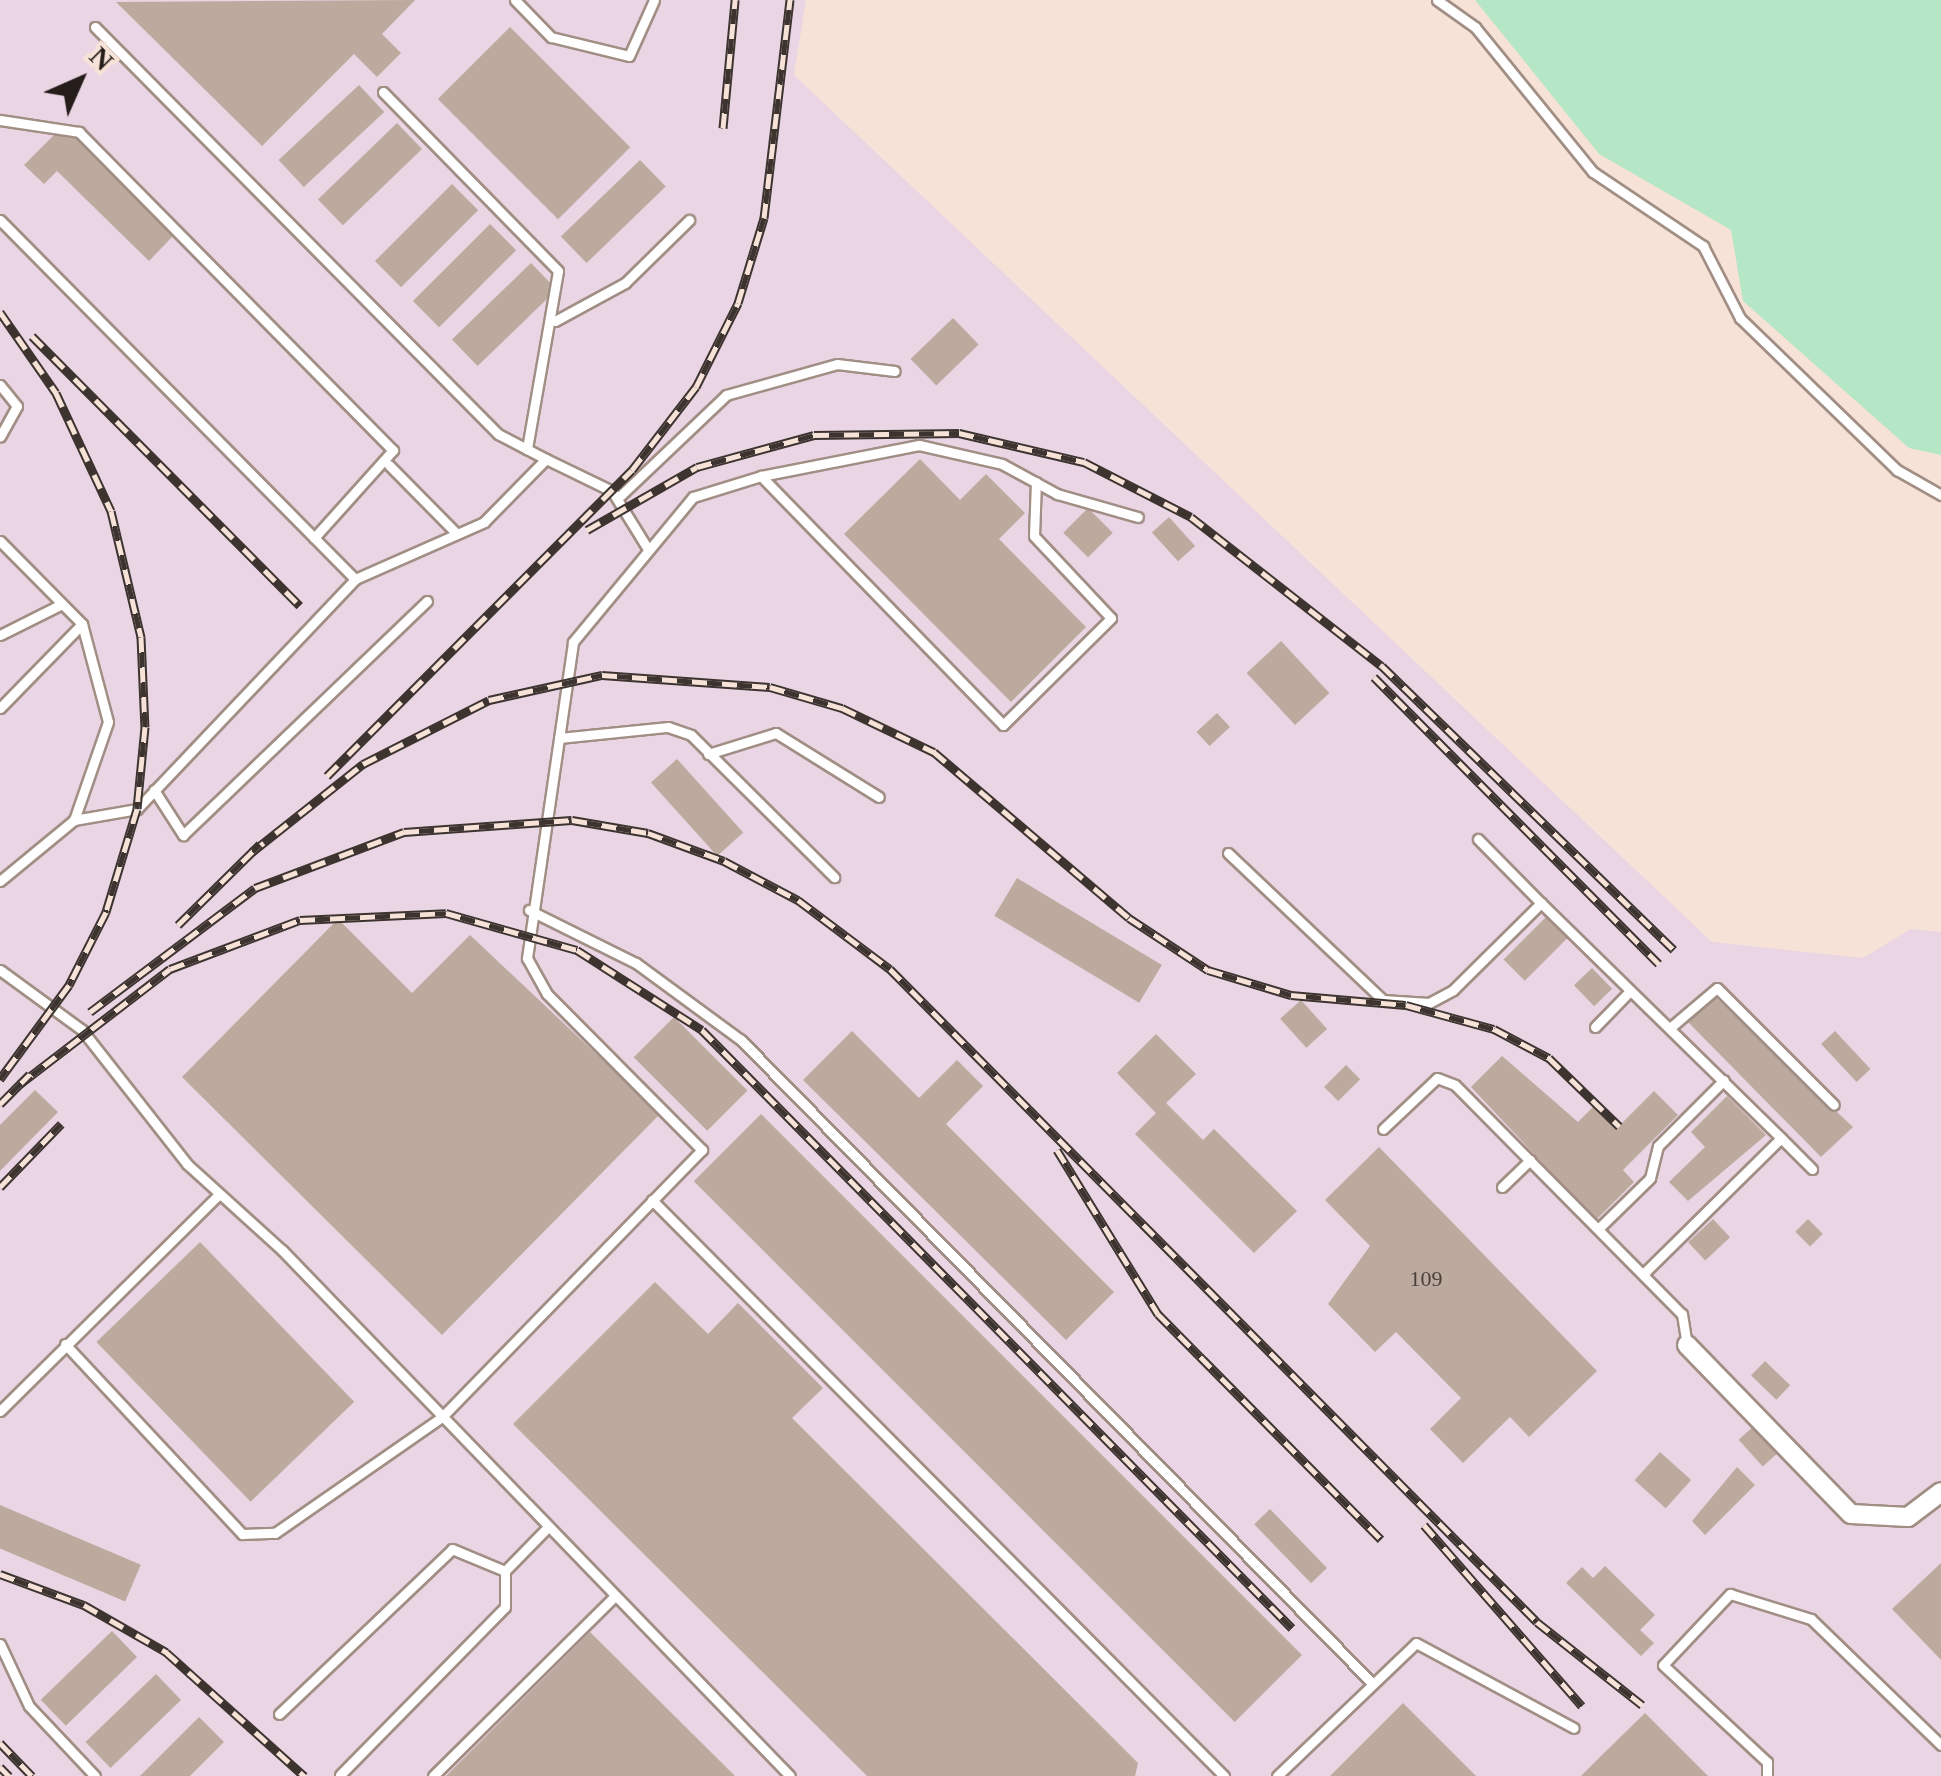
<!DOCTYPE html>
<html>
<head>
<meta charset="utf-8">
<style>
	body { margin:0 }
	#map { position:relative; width:1941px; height:1776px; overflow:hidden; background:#f6e2d7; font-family:"Times New Roman",serif }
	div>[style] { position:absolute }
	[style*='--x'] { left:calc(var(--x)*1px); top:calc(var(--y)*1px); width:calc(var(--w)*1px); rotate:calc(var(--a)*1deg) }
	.industrial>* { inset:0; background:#ead5e4 }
	.green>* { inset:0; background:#b5e6c5 }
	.building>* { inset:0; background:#bdaa9f; transform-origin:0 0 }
	.roads { filter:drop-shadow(2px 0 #a18e84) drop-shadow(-2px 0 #a18e84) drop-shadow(0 2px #a18e84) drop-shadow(0 -2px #a18e84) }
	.lane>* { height:9px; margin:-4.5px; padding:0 4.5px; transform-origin:4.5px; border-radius:4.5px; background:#fff }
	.street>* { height:18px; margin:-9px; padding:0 9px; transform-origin:9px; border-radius:9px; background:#fff }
	.rail>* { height:9px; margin-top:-4.5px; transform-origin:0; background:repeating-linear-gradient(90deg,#f6e2d7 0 15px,#3d3430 0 30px); box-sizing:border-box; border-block:2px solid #3d3430 }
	span { translate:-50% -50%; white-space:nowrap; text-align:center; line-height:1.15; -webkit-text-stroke:10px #f6e2d7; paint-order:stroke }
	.number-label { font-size:22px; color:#4a403a }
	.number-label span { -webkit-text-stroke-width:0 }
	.north { position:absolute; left:30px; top:30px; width:100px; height:100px; -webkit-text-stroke:8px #f6e2d7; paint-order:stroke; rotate:45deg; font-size:28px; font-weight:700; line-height:40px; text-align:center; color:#241d19 }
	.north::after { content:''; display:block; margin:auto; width:35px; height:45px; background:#241d19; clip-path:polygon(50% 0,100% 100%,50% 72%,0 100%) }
</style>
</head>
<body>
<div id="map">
	<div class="industrial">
		<i style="clip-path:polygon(0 0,806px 0,794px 75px,1712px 942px,1863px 958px,1911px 929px,1941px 932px,1941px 1776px,0 1776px)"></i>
	</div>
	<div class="green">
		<i style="clip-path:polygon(1475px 0,1941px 0,1941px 455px,1909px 448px,1743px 301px,1731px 230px,1599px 154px)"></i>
	</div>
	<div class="building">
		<i style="clip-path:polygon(415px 0,382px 34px,401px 53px,377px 77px,354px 54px,262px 146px,116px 2px)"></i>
		<i style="left:510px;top:27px;width:170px;height:102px;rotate:45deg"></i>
		<i style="left:359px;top:85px;width:37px;height:110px;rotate:47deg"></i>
		<i style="left:397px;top:123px;width:36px;height:110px;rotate:46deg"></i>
		<i style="clip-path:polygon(63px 126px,174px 235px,149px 261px,57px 171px,44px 184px,24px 165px)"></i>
		<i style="left:640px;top:160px;width:37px;height:110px;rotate:46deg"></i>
		<i style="left:452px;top:184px;width:37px;height:109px;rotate:45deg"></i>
		<i style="left:490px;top:224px;width:37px;height:109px;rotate:45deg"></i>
		<i style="left:531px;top:263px;width:37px;height:110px;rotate:46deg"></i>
		<i style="left:953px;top:318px;width:37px;height:59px;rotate:46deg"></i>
		<i style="clip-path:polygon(920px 459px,960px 500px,986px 474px,1025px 513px,999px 539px,1086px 627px,1011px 702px,844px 534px)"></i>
		<i style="left:1088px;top:508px;width:35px;height:35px;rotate:45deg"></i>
		<i style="left:1169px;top:517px;width:39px;height:23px;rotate:48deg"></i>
		<i style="left:1281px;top:641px;width:71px;height:47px;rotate:47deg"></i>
		<i style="left:1217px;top:713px;width:19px;height:28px;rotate:47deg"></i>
		<i style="left:677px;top:759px;width:99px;height:35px;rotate:48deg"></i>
		<i style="left:1017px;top:878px;width:169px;height:44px;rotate:31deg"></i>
		<i style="left:1546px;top:917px;width:30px;height:60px;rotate:45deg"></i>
		<i style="clip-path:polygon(338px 919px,412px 993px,470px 935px,660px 1114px,442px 1335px,182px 1077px)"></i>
		<i style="left:1592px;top:968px;width:29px;height:25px;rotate:46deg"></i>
		<i style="clip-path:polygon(1713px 995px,1853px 1127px,1821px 1157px,1687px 1021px)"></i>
		<i style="left:1301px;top:1000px;width:39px;height:28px;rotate:48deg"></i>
		<i style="left:674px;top:1017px;width:104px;height:57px;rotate:45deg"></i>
		<i style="clip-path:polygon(852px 1031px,919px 1098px,957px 1060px,983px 1086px,946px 1124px,1114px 1292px,1066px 1340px,803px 1080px)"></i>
		<i style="left:1835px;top:1031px;width:52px;height:19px;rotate:47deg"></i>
		<i style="clip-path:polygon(1156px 1034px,1196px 1074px,1166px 1103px,1203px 1140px,1214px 1129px,1297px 1211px,1254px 1253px,1135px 1134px,1156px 1113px,1117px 1073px)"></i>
		<i style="clip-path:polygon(1502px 1056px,1578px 1122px,1595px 1105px,1617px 1128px,1654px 1091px,1678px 1115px,1623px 1170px,1634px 1182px,1596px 1220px,1471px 1087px)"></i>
		<i style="left:1346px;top:1065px;width:20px;height:31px;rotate:45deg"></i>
		<i style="clip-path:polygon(35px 1090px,58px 1112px,0 1171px,0 1125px)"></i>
		<i style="clip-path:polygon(1727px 1096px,1766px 1135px,1688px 1201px,1669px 1182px,1705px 1147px,1691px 1132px)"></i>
		<i style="left:761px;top:1114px;width:765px;height:95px;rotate:45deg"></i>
		<i style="clip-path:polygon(1379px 1147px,1597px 1371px,1529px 1437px,1510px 1417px,1463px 1463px,1430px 1429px,1461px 1398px,1396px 1332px,1375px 1352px,1328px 1304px,1370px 1246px,1325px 1200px)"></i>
		<i style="left:1713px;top:1219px;width:25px;height:34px;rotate:47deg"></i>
		<i style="left:1808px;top:1219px;width:21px;height:18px;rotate:45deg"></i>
		<i style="left:200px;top:1242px;width:222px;height:144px;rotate:46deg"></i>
		<i style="clip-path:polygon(655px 1282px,708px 1334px,738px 1303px,823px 1388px,792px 1418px,1138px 1763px,1135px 1776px,867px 1776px,513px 1424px)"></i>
		<i style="left:1765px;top:1361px;width:35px;height:20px;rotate:44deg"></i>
		<i style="left:1755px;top:1425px;width:36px;height:22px;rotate:48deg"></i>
		<i style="left:1660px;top:1452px;width:42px;height:38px;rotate:42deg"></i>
		<i style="clip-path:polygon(1737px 1467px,1755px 1485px,1705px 1535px,1692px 1521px)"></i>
		<i style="left:0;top:1505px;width:153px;height:40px;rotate:23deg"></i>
		<i style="left:1270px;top:1509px;width:82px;height:22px;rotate:46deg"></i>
		<i style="clip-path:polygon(1941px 1563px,1941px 1660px,1892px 1609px)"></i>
		<i style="clip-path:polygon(1605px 1566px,1655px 1615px,1640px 1630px,1654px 1643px,1641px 1656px,1566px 1583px,1582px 1567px,1593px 1578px)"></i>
		<i style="left:112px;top:1631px;width:36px;height:99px;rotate:46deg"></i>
		<i style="clip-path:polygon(590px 1632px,735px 1776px,446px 1776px)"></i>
		<i style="left:156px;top:1674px;width:36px;height:98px;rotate:46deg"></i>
		<i style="clip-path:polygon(1403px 1703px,1476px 1776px,1330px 1776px)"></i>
		<i style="clip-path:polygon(1645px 1713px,1708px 1776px,1581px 1776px,1601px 1756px)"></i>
		<i style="clip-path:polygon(199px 1717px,224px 1742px,190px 1776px,140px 1776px)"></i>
	</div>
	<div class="roads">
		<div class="lane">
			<i style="--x:515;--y:0;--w:52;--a:45.8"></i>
			<i style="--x:551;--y:37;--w:80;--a:13.7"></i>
			<i style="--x:629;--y:56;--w:61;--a:-65.9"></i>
			<i style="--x:1437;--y:0;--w:47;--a:35.4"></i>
			<i style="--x:1475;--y:27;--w:187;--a:50.9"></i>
			<i style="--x:1593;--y:172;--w:133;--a:33.9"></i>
			<i style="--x:1703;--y:246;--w:81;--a:62.8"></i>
			<i style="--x:1740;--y:318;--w:219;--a:44.1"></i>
			<i style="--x:1897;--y:470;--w:51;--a:29.6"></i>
			<i style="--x:95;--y:27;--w:573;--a:45.28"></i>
			<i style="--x:498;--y:434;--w:54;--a:27.5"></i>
			<i style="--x:383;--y:92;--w:250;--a:45.6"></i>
			<i style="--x:558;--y:271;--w:181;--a:99.9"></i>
			<i style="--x:0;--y:120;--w:80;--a:8.6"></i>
			<i style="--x:79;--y:132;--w:447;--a:45.4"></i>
			<i style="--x:393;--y:450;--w:118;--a:131.9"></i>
			<i style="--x:0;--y:220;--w:505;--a:45.32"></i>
			<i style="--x:555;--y:321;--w:80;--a:-28.5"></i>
			<i style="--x:625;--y:283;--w:90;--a:-44.5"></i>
			<i style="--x:0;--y:385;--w:27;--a:51"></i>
			<i style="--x:17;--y:406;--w:35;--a:119"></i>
			<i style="--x:389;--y:465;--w:94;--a:45.4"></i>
			<i style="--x:761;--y:476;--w:161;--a:-11.1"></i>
			<i style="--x:919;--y:445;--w:85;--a:12.9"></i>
			<i style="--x:1002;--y:464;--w:63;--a:28.6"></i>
			<i style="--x:1057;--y:494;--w:84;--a:15.9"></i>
			<i style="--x:618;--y:498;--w:149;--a:-43.6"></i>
			<i style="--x:726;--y:395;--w:115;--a:-15.6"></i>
			<i style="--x:837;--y:364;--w:58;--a:6.9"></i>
			<i style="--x:0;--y:541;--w:117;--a:45.3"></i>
			<i style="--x:82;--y:624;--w:101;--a:75.1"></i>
			<i style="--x:108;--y:722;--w:104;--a:109.1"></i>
			<i style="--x:74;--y:820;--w:96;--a:140.5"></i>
			<i style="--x:0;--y:635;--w:69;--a:-26.6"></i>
			<i style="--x:0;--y:708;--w:117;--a:-45.7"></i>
			<i style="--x:559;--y:738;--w:110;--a:-5.8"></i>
			<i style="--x:668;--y:727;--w:24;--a:19"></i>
			<i style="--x:691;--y:735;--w:202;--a:44.8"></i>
			<i style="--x:708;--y:754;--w:71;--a:-17.2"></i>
			<i style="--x:776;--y:733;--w:121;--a:31.9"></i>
			<i style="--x:154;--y:790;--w:54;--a:57.2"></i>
			<i style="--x:183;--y:835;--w:338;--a:-43.8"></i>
			<i style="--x:74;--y:820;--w:64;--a:-9.9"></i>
			<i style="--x:137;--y:809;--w:317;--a:-46.5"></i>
			<i style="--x:355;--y:579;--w:141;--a:-23.8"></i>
			<i style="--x:484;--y:522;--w:88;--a:-45.5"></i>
			<i style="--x:546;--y:459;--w:73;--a:25.9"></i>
			<i style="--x:612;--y:491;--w:68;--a:58.2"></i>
			<i style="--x:1478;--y:839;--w:90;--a:45.5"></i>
			<i style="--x:1228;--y:853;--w:214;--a:43.5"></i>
			<i style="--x:1383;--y:1000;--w:46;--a:3.7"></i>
			<i style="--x:1429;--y:1003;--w:27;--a:-28"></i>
			<i style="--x:1453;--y:990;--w:124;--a:-44.7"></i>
			<i style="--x:1541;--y:903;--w:336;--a:44.4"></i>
			<i style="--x:1781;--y:1138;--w:194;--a:135.4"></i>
			<i style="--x:529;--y:910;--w:119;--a:26.4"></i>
			<i style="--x:636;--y:963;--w:130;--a:36.3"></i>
			<i style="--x:741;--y:1040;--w:901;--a:45.54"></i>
			<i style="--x:0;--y:970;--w:102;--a:36.2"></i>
			<i style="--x:82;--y:1030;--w:170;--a:51.9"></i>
			<i style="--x:187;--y:1164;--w:128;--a:42.2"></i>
			<i style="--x:282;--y:1250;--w:731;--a:46"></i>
			<i style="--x:1595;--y:1027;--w:49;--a:-45.8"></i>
			<i style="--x:1671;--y:1027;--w:60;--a:-40.3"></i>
			<i style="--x:1717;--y:988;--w:165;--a:45"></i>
			<i style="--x:1383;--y:1129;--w:74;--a:-43.4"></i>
			<i style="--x:1437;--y:1078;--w:19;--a:21"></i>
			<i style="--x:1455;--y:1085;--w:322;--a:45.3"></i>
			<i style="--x:1682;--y:1314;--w:31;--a:81"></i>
			<i style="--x:1781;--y:1138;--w:44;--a:45"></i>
			<i style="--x:1502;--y:1187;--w:39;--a:-44"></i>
			<i style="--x:652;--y:1200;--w:812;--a:45.2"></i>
			<i style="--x:1598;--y:1229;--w:73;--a:-44.4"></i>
			<i style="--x:1650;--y:1178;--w:33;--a:-76"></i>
			<i style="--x:1658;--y:1146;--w:93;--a:-45"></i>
			<i style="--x:65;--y:1344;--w:260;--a:47"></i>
			<i style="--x:242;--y:1534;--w:33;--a:-2"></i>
			<i style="--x:275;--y:1533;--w:203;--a:-34.8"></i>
			<i style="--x:442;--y:1417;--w:373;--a:-45.8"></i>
			<i style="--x:702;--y:1150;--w:220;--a:-134.8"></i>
			<i style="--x:547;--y:994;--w:41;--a:-119.1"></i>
			<i style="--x:527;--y:958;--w:319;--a:-81.7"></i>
			<i style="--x:573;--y:642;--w:188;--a:-50.4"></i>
			<i style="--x:693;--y:497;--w:71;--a:-17.2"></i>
			<i style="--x:761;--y:476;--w:347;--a:45.8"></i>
			<i style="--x:1003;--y:725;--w:152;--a:-44.7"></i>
			<i style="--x:1111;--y:618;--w:112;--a:-133.2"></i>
			<i style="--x:1034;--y:536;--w:54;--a:-87.9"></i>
			<i style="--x:0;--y:1411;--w:308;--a:-44.7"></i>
			<i style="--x:0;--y:1644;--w:68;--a:64.9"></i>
			<i style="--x:29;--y:1706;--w:96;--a:46.7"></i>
			<i style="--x:279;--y:1714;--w:239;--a:-43.6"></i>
			<i style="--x:452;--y:1549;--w:57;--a:22.5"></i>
			<i style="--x:340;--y:1775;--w:235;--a:-45.5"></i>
			<i style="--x:505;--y:1607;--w:36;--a:-90"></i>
			<i style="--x:505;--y:1571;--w:57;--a:-45.7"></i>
			<i style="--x:433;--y:1776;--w:253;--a:-44.7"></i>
			<i style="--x:1277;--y:1776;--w:192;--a:-43.7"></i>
			<i style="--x:1416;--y:1643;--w:179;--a:28.3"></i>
			<i style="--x:1767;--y:1776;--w:14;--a:-90"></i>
			<i style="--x:1767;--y:1762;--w:142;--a:-137"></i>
			<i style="--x:1663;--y:1665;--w:98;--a:-46.7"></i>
			<i style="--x:1730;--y:1594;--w:85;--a:17.2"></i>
			<i style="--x:1811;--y:1619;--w:181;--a:44.1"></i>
		</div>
		<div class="street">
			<i style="--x:1687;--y:1345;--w:235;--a:45.9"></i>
			<i style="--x:1851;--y:1514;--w:57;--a:3"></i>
			<i style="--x:1908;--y:1517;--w:41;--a:-37.1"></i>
		</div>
	</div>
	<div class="rail">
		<i style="--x:723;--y:128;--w:129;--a:-84.6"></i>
		<i style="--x:0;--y:312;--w:98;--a:55.3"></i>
		<i style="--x:56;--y:393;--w:130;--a:65"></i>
		<i style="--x:111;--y:511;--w:130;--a:76.6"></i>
		<i style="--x:141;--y:637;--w:90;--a:87.5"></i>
		<i style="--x:145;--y:727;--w:82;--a:95.6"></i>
		<i style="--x:137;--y:809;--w:108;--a:106.8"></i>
		<i style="--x:106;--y:912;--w:82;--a:116.9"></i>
		<i style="--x:69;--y:985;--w:117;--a:126.3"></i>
		<i style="--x:32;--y:336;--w:380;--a:45.2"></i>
		<i style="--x:587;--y:530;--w:127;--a:-29.8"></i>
		<i style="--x:697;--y:467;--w:121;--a:-15.3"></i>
		<i style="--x:814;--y:435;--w:145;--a:-0.8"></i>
		<i style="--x:959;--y:433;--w:128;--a:13.1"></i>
		<i style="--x:1084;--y:462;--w:120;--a:27.2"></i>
		<i style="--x:1191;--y:517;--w:242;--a:38"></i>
		<i style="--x:1382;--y:666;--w:407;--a:44.2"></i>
		<i style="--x:1374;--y:677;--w:404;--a:45.2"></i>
		<i style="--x:327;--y:776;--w:432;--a:-45.1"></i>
		<i style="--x:632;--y:470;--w:105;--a:-52.4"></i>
		<i style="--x:696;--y:387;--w:94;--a:-63.4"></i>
		<i style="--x:738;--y:303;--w:89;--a:-73"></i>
		<i style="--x:764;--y:218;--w:220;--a:-83.2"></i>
		<i style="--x:252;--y:852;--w:142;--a:-38.4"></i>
		<i style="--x:363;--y:764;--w:141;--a:-26.9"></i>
		<i style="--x:489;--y:700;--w:116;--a:-12.5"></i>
		<i style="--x:602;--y:675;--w:168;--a:4.1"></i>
		<i style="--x:770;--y:687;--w:75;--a:16.3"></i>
		<i style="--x:842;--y:708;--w:102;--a:25.6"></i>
		<i style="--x:934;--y:752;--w:256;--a:40.4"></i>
		<i style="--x:1129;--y:918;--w:95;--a:33.4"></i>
		<i style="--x:1208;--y:970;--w:87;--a:16.8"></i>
		<i style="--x:1291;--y:995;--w:115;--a:5"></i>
		<i style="--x:1406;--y:1005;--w:91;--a:15.3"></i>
		<i style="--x:1494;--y:1029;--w:62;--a:27.8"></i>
		<i style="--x:1549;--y:1058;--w:98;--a:44.2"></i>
		<i style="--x:178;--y:925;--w:115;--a:-44.6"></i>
		<i style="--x:90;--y:1012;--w:206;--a:-36.9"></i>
		<i style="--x:255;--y:888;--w:159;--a:-20.6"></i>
		<i style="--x:404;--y:832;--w:168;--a:-4.1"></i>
		<i style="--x:572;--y:820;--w:77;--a:9.7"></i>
		<i style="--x:648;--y:833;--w:81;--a:20.2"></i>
		<i style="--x:724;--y:861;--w:84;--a:27.8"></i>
		<i style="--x:798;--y:900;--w:115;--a:36.9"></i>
		<i style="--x:890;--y:969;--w:919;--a:45.26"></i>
		<i style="--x:1537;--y:1622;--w:134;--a:38.3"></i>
		<i style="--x:20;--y:1084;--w:189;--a:-37.5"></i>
		<i style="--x:170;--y:969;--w:139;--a:-20.7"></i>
		<i style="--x:300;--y:920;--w:146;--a:-2.7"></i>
		<i style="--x:446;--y:913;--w:136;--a:15.8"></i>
		<i style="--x:577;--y:950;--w:148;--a:32.6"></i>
		<i style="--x:702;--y:1030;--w:840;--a:45.39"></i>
		<i style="--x:0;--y:1104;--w:42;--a:-45"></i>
		<i style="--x:1057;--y:1150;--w:193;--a:58.4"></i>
		<i style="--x:1158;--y:1314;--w:317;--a:45.3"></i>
		<i style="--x:0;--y:1187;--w:88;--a:-45.9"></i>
		<i style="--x:1424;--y:1525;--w:240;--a:48.9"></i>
		<i style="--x:0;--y:1574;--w:90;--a:20.3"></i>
		<i style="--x:84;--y:1605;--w:95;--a:29.8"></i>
		<i style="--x:166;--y:1652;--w:186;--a:41.9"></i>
		<i style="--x:0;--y:1743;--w:46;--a:45.9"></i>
		<i style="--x:0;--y:1767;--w:13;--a:45"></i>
	</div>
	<div class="number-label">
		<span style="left:1426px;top:1279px">109</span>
	</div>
	<div class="north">N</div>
</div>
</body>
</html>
